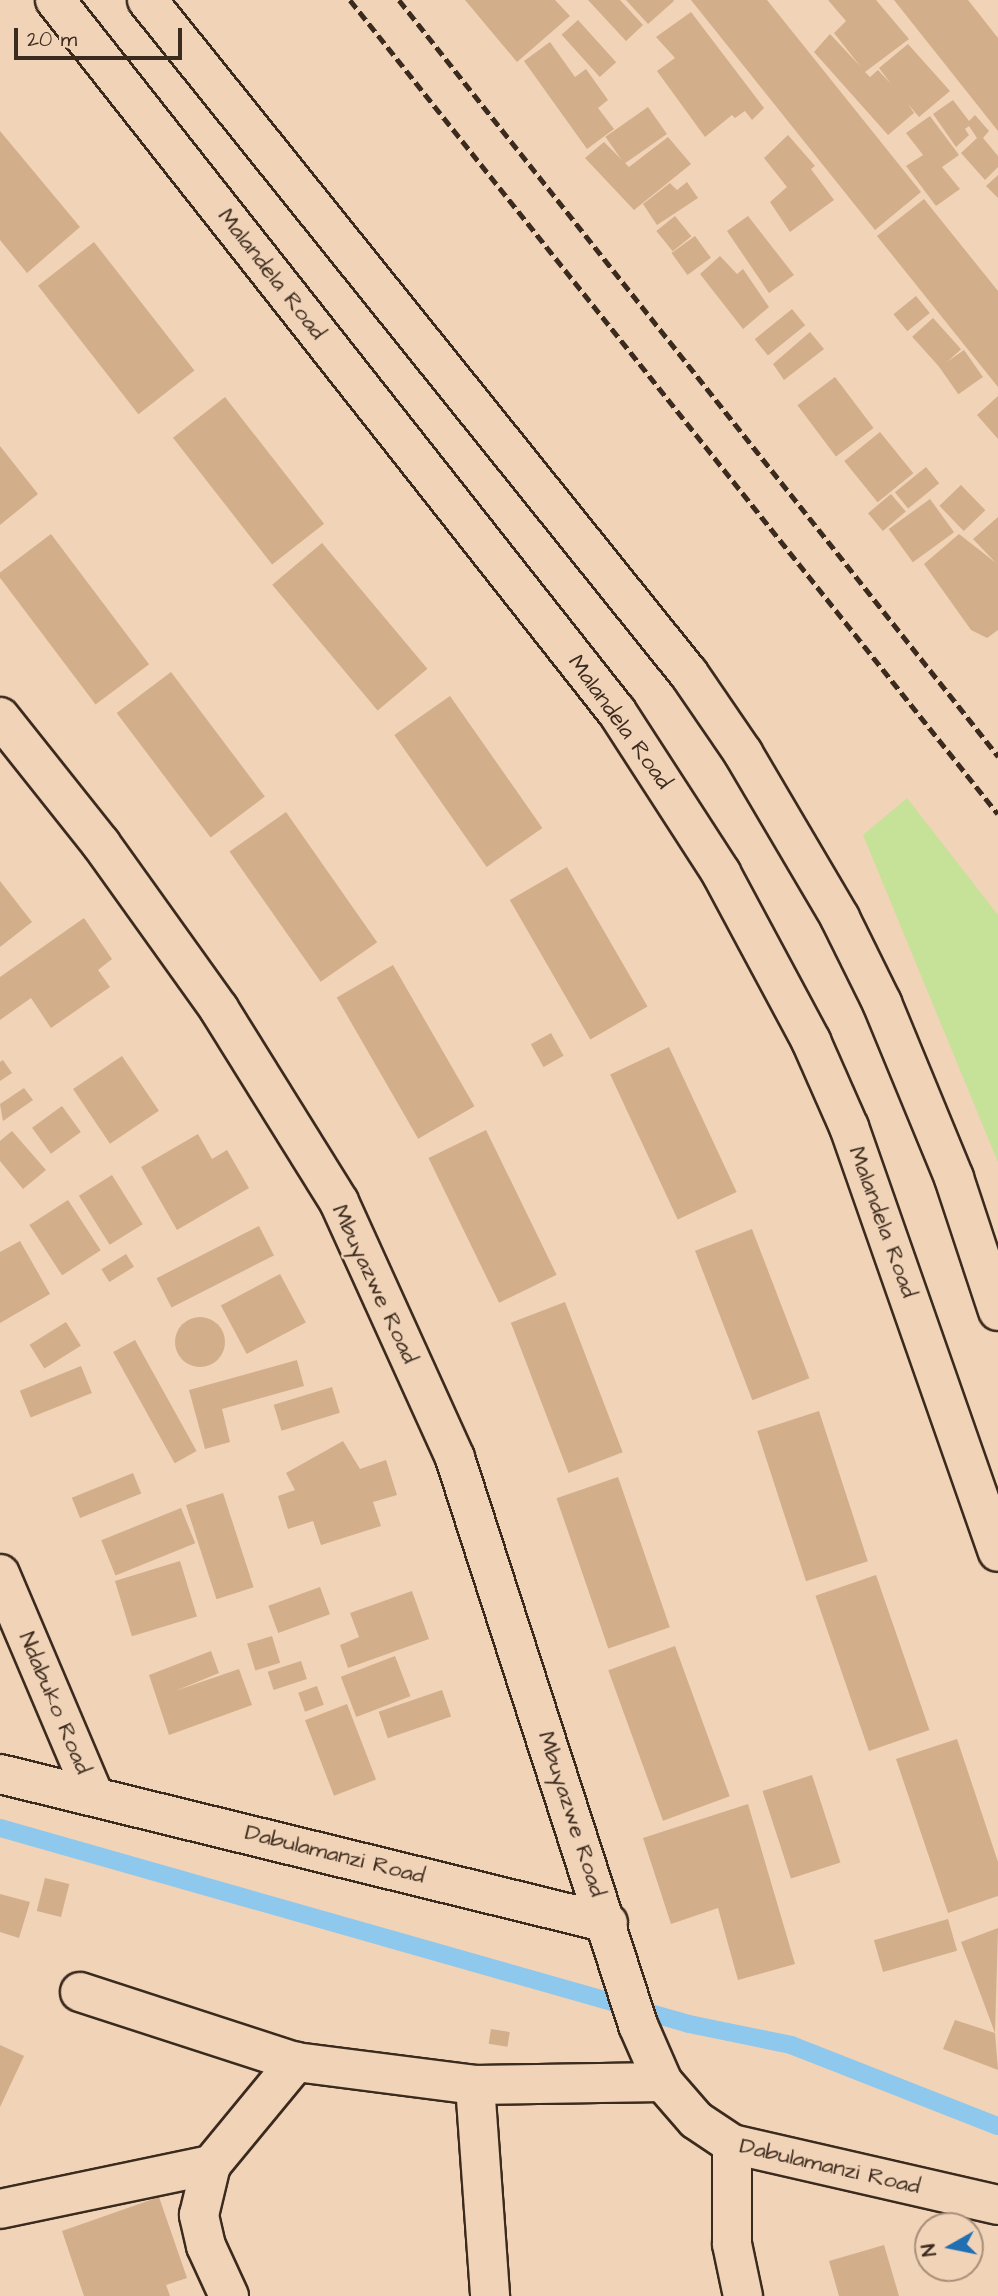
<!DOCTYPE html>
<html>
<head>
<meta charset="utf-8">
<style>
	body { margin:0 }
	#map { position:relative; width:998px; height:2296px; overflow:hidden; background:#f1d3b7; font-family:"Architects Daughter",sans-serif }
	div>[style] { position:absolute }
	[style*='--x'] { left:calc(var(--x)*1px); top:calc(var(--y)*1px); width:calc(var(--w)*1px); rotate:calc(var(--a)*1deg) }
	.green>* { inset:0; background:#c6e198 }
	.stream>* { height:18px; margin:-9px; padding:0 9px; transform-origin:9px; border-radius:9px; background:#8ec8ed }
	.building>* { inset:0; background:#d2ae8a; transform-origin:0 0 }
	.round { border-radius:50% }
	.roads { filter:drop-shadow(2px 0 #3b2a1e) drop-shadow(-2px 0 #3b2a1e) drop-shadow(0 2px #3b2a1e) drop-shadow(0 -2px #3b2a1e) }
	.minor>* { height:38px; margin:-19px; padding:0 19px; transform-origin:19px; border-radius:19px; background:#f1d3b7 }
	.major>* { height:38px; margin:-19px; padding:0 19px; transform-origin:19px; border-radius:19px; background:#f1d3b7 }
	.rail>* { height:5px; margin-top:-2.5px; transform-origin:0; background:repeating-linear-gradient(90deg,#3b2a1e 0 10px,transparent 0 15px) }
	span { translate:-50% -50%; white-space:nowrap; text-align:center; line-height:1.15; -webkit-text-stroke:5px #f1d3b7; paint-order:stroke }
	.street-label { font-size:23px; color:#3b2a1e }
	.north { position:absolute; left:914px; top:2212px; width:70px; height:70px; box-sizing:border-box; background:#f1d3b7; border:2px solid #a88f7a; border-radius:50%; rotate:261deg; font-size:19px; font-weight:700; line-height:28px; text-align:center; color:#3b2a1e }
	.north::after { content:''; display:block; margin:auto; width:24px; height:32px; background:#1f6fb2; clip-path:polygon(50% 0,100% 100%,50% 72%,0 100%) }
	.scale { position:absolute; left:14px; top:28px; width:168px; height:32px; box-sizing:border-box; border:4px solid #3b2a1e; border-top:0; padding-left:9px; font-size:21px; line-height:24px; white-space:nowrap; color:#3b2a1e; -webkit-text-stroke:5px #f1d3b7; paint-order:stroke }
</style>
</head>
<body>
<div id="map">
	<div class="green">
		<i style="clip-path:polygon(907px 798px,998px 915px,998px 1162px,863px 835px)"></i>
	</div>
	<div class="stream">
		<i style="--x:0;--y:1828;--w:716;--a:15.88"></i>
		<i style="--x:689;--y:2024;--w:104;--a:11.6"></i>
		<i style="--x:791;--y:2045;--w:222;--a:21.4"></i>
	</div>
	<div class="building">
		<i style="clip-path:polygon(465px 0,555px 0,570px 16px,517px 62px)"></i>
		<i style="clip-path:polygon(588px 0,620px 0,643px 25px,626px 41px)"></i>
		<i style="clip-path:polygon(626px 0,673px 0,674px 1px,648px 24px)"></i>
		<i style="clip-path:polygon(691px 0,767px 0,921px 192px,875px 230px)"></i>
		<i style="clip-path:polygon(828px 0,876px 0,909px 39px,865px 72px,870px 77px,878px 70px,891px 84px,879px 68px,908px 44px,950px 91px,919px 117px,908px 104px,914px 113px,888px 135px,814px 52px,830px 34px,861px 67px,834px 33px,846px 21px)"></i>
		<i style="clip-path:polygon(894px 0,968px 0,998px 38px,998px 131px)"></i>
		<i style="clip-path:polygon(691px 12px,764px 108px,752px 120px,745px 111px,735px 118px,732px 115px,705px 137px,657px 71px,675px 58px,656px 37px)"></i>
		<i style="left:578px;top:20px;width:57px;height:22px;rotate:48deg"></i>
		<i style="clip-path:polygon(550px 42px,575px 77px,586px 69px,608px 100px,598px 108px,614px 129px,587px 149px,524px 61px)"></i>
		<i style="clip-path:polygon(953px 100px,969px 121px,975px 115px,989px 131px,983px 138px,998px 156px,998px 167px,985px 180px,961px 153px,977px 138px,969px 126px,965px 129px,969px 135px,956px 147px,933px 114px)"></i>
		<i style="left:648px;top:107px;width:33px;height:52px;rotate:55deg"></i>
		<i style="clip-path:polygon(930px 116px,959px 155px,942px 167px,960px 189px,936px 206px,906px 166px,923px 155px,906px 133px)"></i>
		<i style="clip-path:polygon(0 131px,80px 227px,27px 273px,0 240px)"></i>
		<i style="clip-path:polygon(788px 135px,815px 166px,811px 169px,834px 200px,790px 232px,770px 202px,787px 187px,764px 158px)"></i>
		<i style="clip-path:polygon(668px 137px,691px 164px,634px 210px,585px 158px,604px 142px,629px 167px)"></i>
		<i style="clip-path:polygon(998px 175px,998px 198px,986px 186px)"></i>
		<i style="clip-path:polygon(687px 182px,698px 198px,657px 225px,643px 204px,670px 183px,677px 190px)"></i>
		<i style="clip-path:polygon(924px 199px,998px 291px,998px 387px,877px 236px)"></i>
		<i style="left:675px;top:216px;width:26px;height:24px;rotate:51deg"></i>
		<i style="clip-path:polygon(748px 216px,794px 275px,769px 293px,727px 231px)"></i>
		<i style="left:695px;top:236px;width:27px;height:29px;rotate:54deg"></i>
		<i style="left:94px;top:242px;width:163px;height:71px;rotate:52deg"></i>
		<i style="clip-path:polygon(720px 256px,737px 274px,743px 269px,769px 307px,743px 329px,700px 274px)"></i>
		<i style="left:916px;top:296px;width:22px;height:29px;rotate:51deg"></i>
		<i style="left:792px;top:309px;width:21px;height:48px;rotate:51deg"></i>
		<i style="left:933px;top:318px;width:42px;height:28px;rotate:48deg"></i>
		<i style="clip-path:polygon(810px 332px,824px 349px,784px 380px,773px 364px)"></i>
		<i style="left:964px;top:350px;width:33px;height:30px;rotate:55deg"></i>
		<i style="left:835px;top:377px;width:64px;height:47px;rotate:53deg"></i>
		<i style="clip-path:polygon(998px 396px,998px 439px,977px 415px)"></i>
		<i style="left:225px;top:397px;width:161px;height:66px;rotate:52deg"></i>
		<i style="left:880px;top:432px;width:53px;height:46px;rotate:51deg"></i>
		<i style="clip-path:polygon(0 446px,38px 494px,0 525px)"></i>
		<i style="left:926px;top:467px;width:21px;height:40px;rotate:51deg"></i>
		<i style="left:961px;top:485px;width:35px;height:30px;rotate:46deg"></i>
		<i style="left:891px;top:494px;width:23px;height:30px;rotate:50deg"></i>
		<i style="left:930px;top:499px;width:41px;height:51px;rotate:54deg"></i>
		<i style="clip-path:polygon(998px 517px,998px 630px,987px 638px,971px 630px,924px 564px,959px 534px,996px 563px,973px 539px)"></i>
		<i style="left:51px;top:534px;width:163px;height:67px;rotate:53deg"></i>
		<i style="left:322px;top:543px;width:164px;height:65px;rotate:50deg"></i>
		<i style="left:171px;top:672px;width:156px;height:68px;rotate:53deg"></i>
		<i style="left:450px;top:696px;width:161px;height:68px;rotate:55deg"></i>
		<i style="left:286px;top:812px;width:159px;height:69px;rotate:55deg"></i>
		<i style="left:567px;top:867px;width:161px;height:66px;rotate:60deg"></i>
		<i style="clip-path:polygon(0 881px,32px 922px,0 947px)"></i>
		<i style="clip-path:polygon(84px 918px,112px 959px,98px 970px,110px 987px,51px 1028px,31px 998px,0 1020px,0 977px)"></i>
		<i style="left:393px;top:965px;width:163px;height:65px;rotate:60deg"></i>
		<i style="left:551px;top:1033px;width:26px;height:23px;rotate:61deg"></i>
		<i style="left:669px;top:1047px;width:160px;height:65px;rotate:65deg"></i>
		<i style="left:122px;top:1056px;width:66px;height:59px;rotate:56deg"></i>
		<i style="clip-path:polygon(3px 1060px,12px 1073px,0 1081px,0 1062px)"></i>
		<i style="clip-path:polygon(24px 1088px,33px 1100px,3px 1121px,0 1104px)"></i>
		<i style="left:62px;top:1106px;width:32px;height:37px;rotate:54deg"></i>
		<i style="left:486px;top:1130px;width:161px;height:64px;rotate:64deg"></i>
		<i style="clip-path:polygon(12px 1131px,46px 1170px,23px 1189px,0 1161px,0 1141px)"></i>
		<i style="clip-path:polygon(198px 1134px,212px 1159px,227px 1150px,249px 1188px,177px 1230px,141px 1167px)"></i>
		<i style="left:112px;top:1175px;width:58px;height:39px;rotate:58deg"></i>
		<i style="left:68px;top:1200px;width:60px;height:46px;rotate:57deg"></i>
		<i style="left:259px;top:1226px;width:33px;height:115px;rotate:63deg"></i>
		<i style="left:752px;top:1229px;width:160px;height:61px;rotate:69deg"></i>
		<i style="clip-path:polygon(20px 1241px,50px 1294px,0 1323px,0 1252px)"></i>
		<i style="left:126px;top:1254px;width:15px;height:29px;rotate:58deg"></i>
		<i style="left:280px;top:1274px;width:55px;height:67px;rotate:62deg"></i>
		<i style="left:565px;top:1302px;width:161px;height:58px;rotate:69deg"></i>
		<i class="round" style="left:175px;top:1317px;width:50px;height:50px"></i>
		<i style="left:66px;top:1322px;width:28px;height:43px;rotate:58deg"></i>
		<i style="left:135px;top:1340px;width:127px;height:25px;rotate:61deg"></i>
		<i style="clip-path:polygon(297px 1360px,304px 1386px,222px 1409px,230px 1442px,205px 1449px,189px 1390px)"></i>
		<i style="left:81px;top:1366px;width:29px;height:66px;rotate:68deg"></i>
		<i style="left:332px;top:1387px;width:27px;height:61px;rotate:73deg"></i>
		<i style="left:819px;top:1411px;width:158px;height:65px;rotate:72deg"></i>
		<i style="clip-path:polygon(343px 1441px,360px 1469px,386px 1460px,397px 1495px,373px 1502px,381px 1526px,321px 1545px,313px 1521px,288px 1529px,278px 1496px,295px 1490px,286px 1473px)"></i>
		<i style="left:133px;top:1473px;width:22px;height:66px;rotate:68deg"></i>
		<i style="left:618px;top:1477px;width:159px;height:65px;rotate:71deg"></i>
		<i style="left:223px;top:1493px;width:99px;height:39px;rotate:72deg"></i>
		<i style="left:181px;top:1508px;width:38px;height:86px;rotate:68deg"></i>
		<i style="left:180px;top:1561px;width:58px;height:68px;rotate:73deg"></i>
		<i style="left:876px;top:1575px;width:164px;height:64px;rotate:71deg"></i>
		<i style="left:320px;top:1587px;width:29px;height:55px;rotate:70deg"></i>
		<i style="clip-path:polygon(412px 1591px,429px 1639px,348px 1668px,340px 1645px,359px 1637px,350px 1613px)"></i>
		<i style="left:272px;top:1636px;width:28px;height:26px;rotate:73deg"></i>
		<i style="left:675px;top:1646px;width:160px;height:71px;rotate:70deg"></i>
		<i style="clip-path:polygon(211px 1651px,219px 1673px,175px 1691px,239px 1669px,252px 1705px,169px 1735px,149px 1675px)"></i>
		<i style="left:395px;top:1656px;width:43px;height:58px;rotate:69deg"></i>
		<i style="left:301px;top:1661px;width:19px;height:35px;rotate:72deg"></i>
		<i style="left:317px;top:1686px;width:20px;height:20px;rotate:70deg"></i>
		<i style="left:442px;top:1690px;width:28px;height:67px;rotate:71deg"></i>
		<i style="left:347px;top:1704px;width:81px;height:45px;rotate:69deg"></i>
		<i style="clip-path:polygon(957px 1739px,998px 1862px,998px 1896px,948px 1913px,896px 1759px)"></i>
		<i style="left:812px;top:1775px;width:92px;height:52px;rotate:72deg"></i>
		<i style="clip-path:polygon(748px 1804px,795px 1964px,738px 1980px,718px 1908px,671px 1924px,643px 1838px)"></i>
		<i style="left:45px;top:1878px;width:25px;height:34px;rotate:14deg"></i>
		<i style="clip-path:polygon(0 1894px,30px 1902px,19px 1938px,0 1932px)"></i>
		<i style="left:948px;top:1919px;width:33px;height:77px;rotate:74deg"></i>
		<i style="clip-path:polygon(998px 1928px,995px 2033px,998px 2070px,943px 2049px,955px 2020px,995px 2033px,961px 1942px)"></i>
		<i style="left:491px;top:2029px;width:19px;height:15px;rotate:9deg"></i>
		<i style="clip-path:polygon(0 2045px,24px 2056px,0 2107px)"></i>
		<i style="clip-path:polygon(159px 2197px,187px 2278px,166px 2285px,170px 2296px,84px 2296px,62px 2231px)"></i>
		<i style="clip-path:polygon(884px 2245px,899px 2296px,839px 2296px,829px 2261px)"></i>
	</div>
	<div class="roads">
		<div class="minor">
			<i style="--x:0;--y:717;--w:162;--a:51.5"></i>
			<i style="--x:101;--y:844;--w:203;--a:54.4"></i>
			<i style="--x:219;--y:1009;--w:227;--a:58.1"></i>
			<i style="--x:339;--y:1202;--w:281;--a:65.6"></i>
			<i style="--x:455;--y:1458;--w:596;--a:72.11"></i>
			<i style="--x:638;--y:2025;--w:62;--a:66.3"></i>
			<i style="--x:663;--y:2082;--w:50;--a:49"></i>
			<i style="--x:696;--y:2120;--w:43;--a:33.7"></i>
			<i style="--x:732;--y:2144;--w:273;--a:12.9"></i>
			<i style="--x:0;--y:1574;--w:238;--a:67"></i>
			<i style="--x:0;--y:1774;--w:626;--a:13.77"></i>
			<i style="--x:80;--y:1992;--w:227;--a:18"></i>
			<i style="--x:296;--y:2062;--w:180;--a:7.3"></i>
			<i style="--x:475;--y:2085;--w:188;--a:-0.9"></i>
			<i style="--x:475;--y:2085;--w:212;--a:85.9"></i>
			<i style="--x:732;--y:2144;--w:100;--a:90"></i>
			<i style="--x:732;--y:2244;--w:53;--a:78.1"></i>
			<i style="--x:0;--y:2209;--w:216;--a:-11.8"></i>
			<i style="--x:229;--y:2296;--w:55;--a:-114.7"></i>
			<i style="--x:206;--y:2246;--w:32;--a:-103"></i>
			<i style="--x:199;--y:2215;--w:51;--a:-76.5"></i>
			<i style="--x:211;--y:2165;--w:134;--a:-50.5"></i>
		</div>
		<div class="major">
			<i style="--x:55;--y:0;--w:907;--a:51.72"></i>
			<i style="--x:617;--y:712;--w:192;--a:57.1"></i>
			<i style="--x:721;--y:873;--w:191;--a:61.8"></i>
			<i style="--x:811;--y:1041;--w:94;--a:66.2"></i>
			<i style="--x:849;--y:1127;--w:450;--a:70.7"></i>
			<i style="--x:147;--y:0;--w:865;--a:51.2"></i>
			<i style="--x:689;--y:674;--w:96;--a:55.6"></i>
			<i style="--x:743;--y:753;--w:191;--a:59.5"></i>
			<i style="--x:840;--y:918;--w:95;--a:63.7"></i>
			<i style="--x:882;--y:1003;--w:189;--a:67.6"></i>
			<i style="--x:954;--y:1178;--w:140;--a:71.7"></i>
		</div>
	</div>
	<div class="rail">
		<i style="--x:350;--y:0;--w:1040;--a:51.48"></i>
		<i style="--x:399;--y:0;--w:965;--a:51.61"></i>
	</div>
	<div class="street-label">
		<span style="left:272px;top:274px;rotate:52deg">Malandela Road</span>
		<span style="left:620px;top:722px;rotate:54deg">Malandela Road</span>
		<span style="left:883px;top:1222px;rotate:70deg">Malandela Road</span>
		<span style="left:375px;top:1284px;rotate:65deg">Mbuyazwe Road</span>
		<span style="left:55px;top:1703px;rotate:67deg">Ndabuko Road</span>
		<span style="left:572px;top:1814px;rotate:72deg">Mbuyazwe Road</span>
		<span style="left:335px;top:1854px;rotate:14deg">Dabulamanzi Road</span>
		<span style="left:830px;top:2166px;rotate:13deg">Dabulamanzi Road</span>
	</div>
	<div class="north">N</div>
	<div class="scale">20 m</div>
</div>
</body>
</html>
